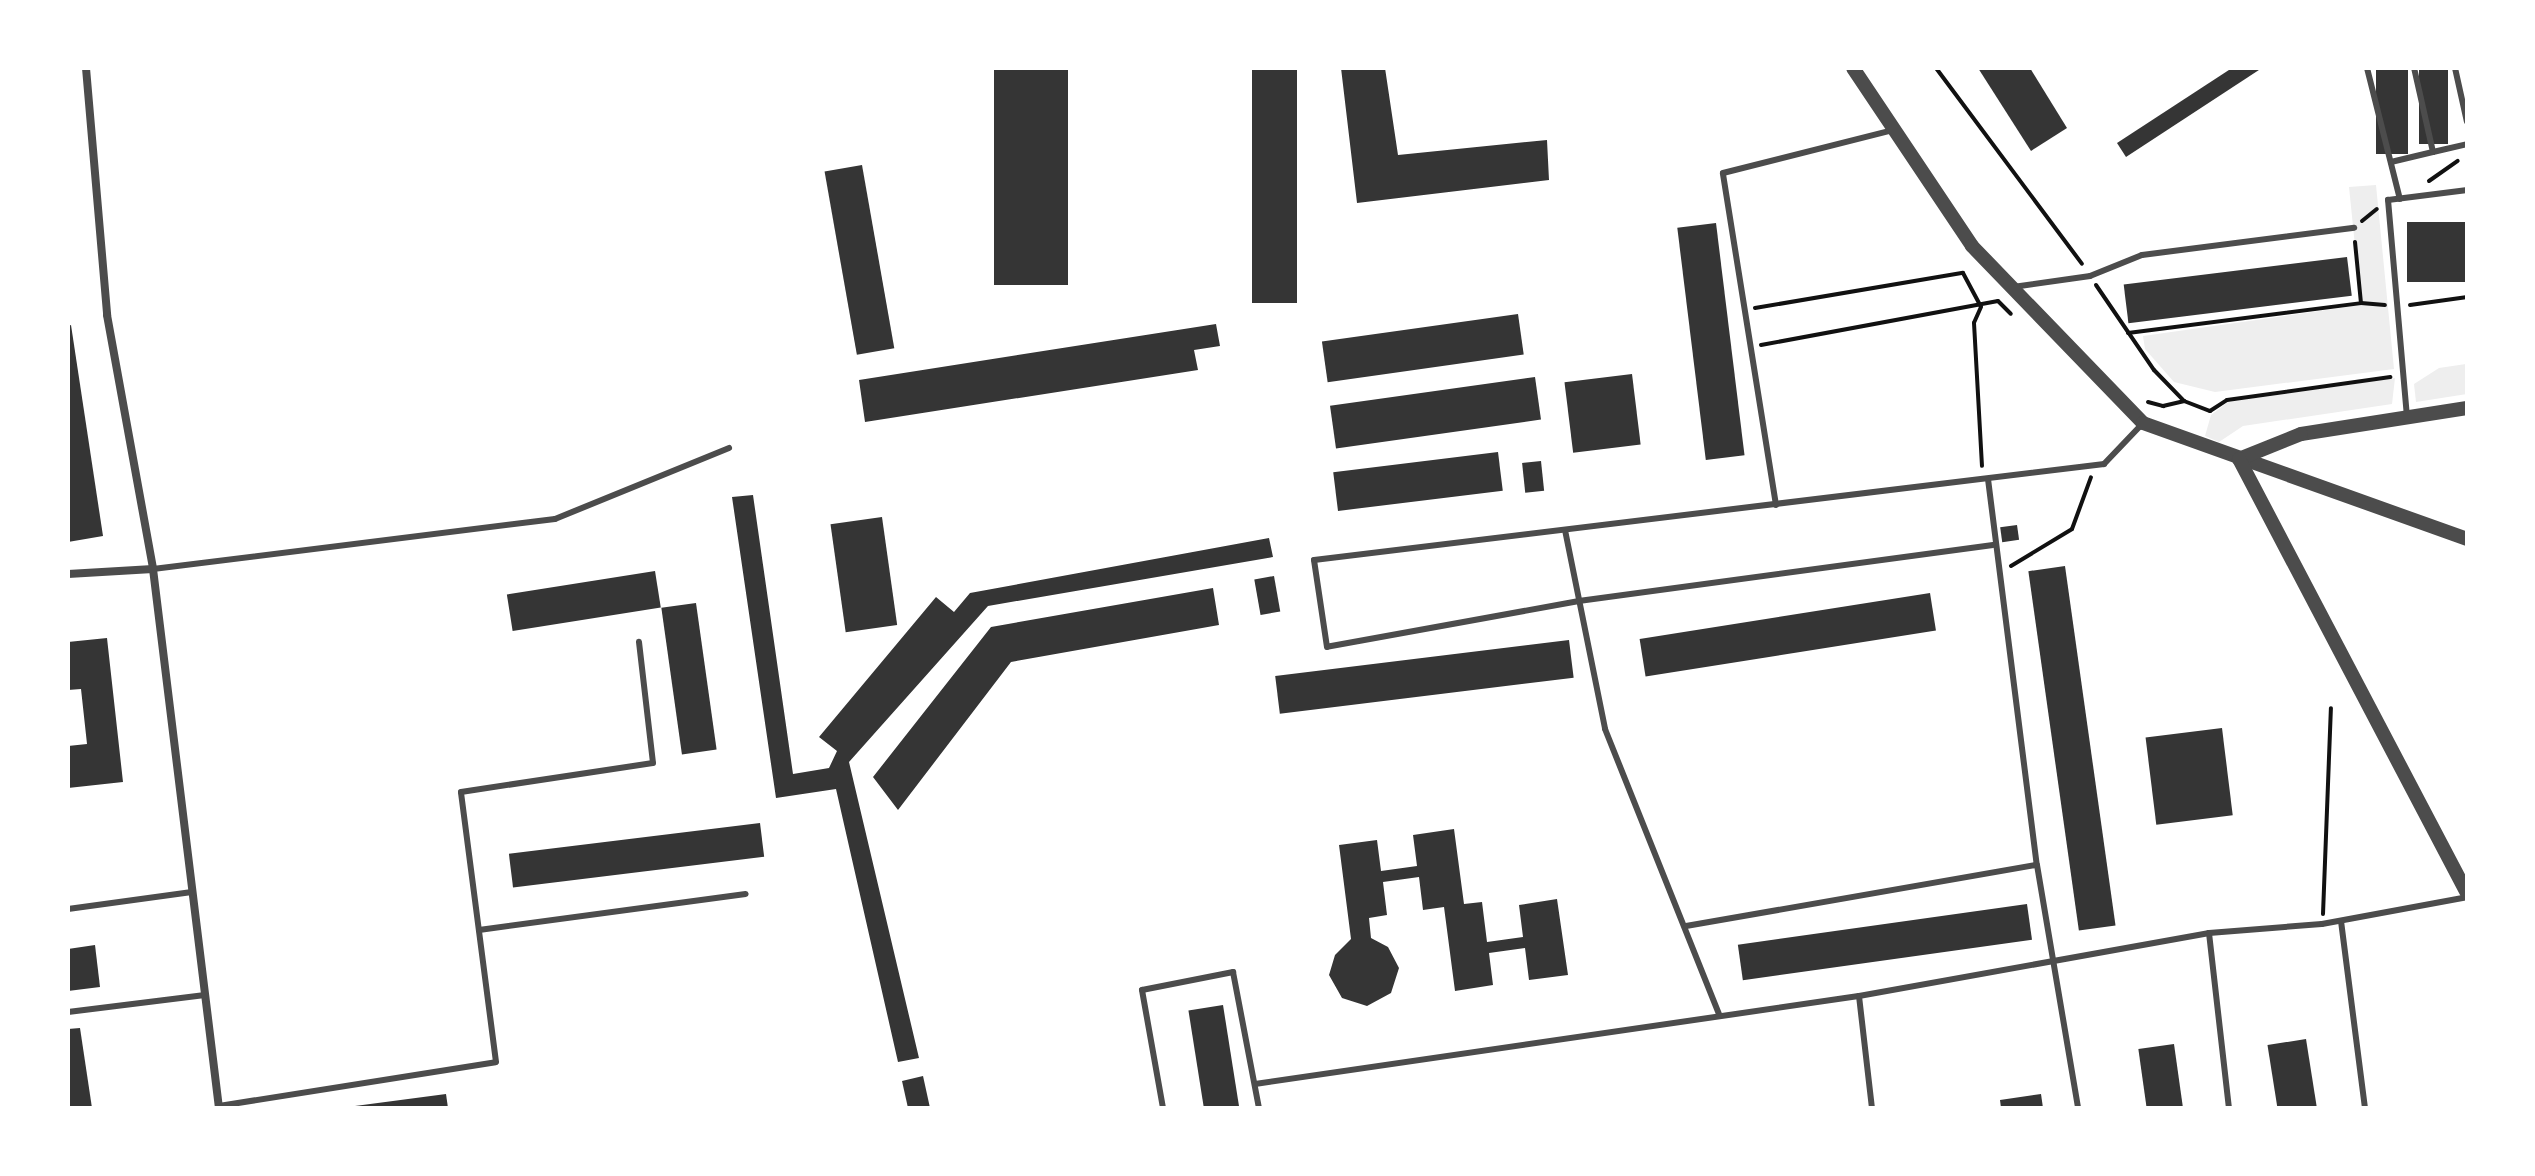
<!DOCTYPE html>
<html>
<head>
<meta charset="utf-8">
<style>
	body { margin:0 }
	#map { position:relative; width:2535px; height:1176px; overflow:hidden; background:#fff; font-family:"PT Sans",sans-serif }
	div>[style] { position:absolute }
	[style*='--x'] { left:calc(var(--x)*1px); top:calc(var(--y)*1px); width:calc(var(--w)*1px); rotate:calc(var(--a)*1deg) }
	.green>* { inset:0; background:#eee }
	.building>* { inset:0; background:#353535; transform-origin:0 0 }
	.path>* { height:4px; margin:-2px; padding:0 2px; transform-origin:2px; border-radius:2px; background:#111 }
	.service>* { height:6px; margin:-3px; padding:0 3px; transform-origin:3px; border-radius:3px; background:#4c4c4c }
	.minor>* { height:8px; margin:-4px; padding:0 4px; transform-origin:4px; border-radius:4px; background:#4c4c4c }
	.tertiary>* { height:14px; margin:-7px; padding:0 7px; transform-origin:7px; border-radius:7px; background:#4c4c4c }
	span { translate:-50% -50%; white-space:nowrap; text-align:center; line-height:1.15; -webkit-text-stroke:7px #fff; paint-order:stroke }
	.frame { position:absolute; inset:0; border:70px solid #fff; pointer-events:none }
</style>
</head>
<body>
<div id="map">
	<div class="green">
		<i style="clip-path:polygon(2376px 185px,2394px 369px,2215px 392px,2174px 382px,2145px 349px,2143px 336px,2361px 305px,2349px 187px)"></i>
		<i style="clip-path:polygon(2466px 364px,2467px 394px,2416px 402px,2414px 384px,2439px 368px)"></i>
		<i style="clip-path:polygon(2395px 378px,2392px 404px,2243px 426px,2219px 442px,2205px 436px,2211px 415px,2228px 402px)"></i>
	</div>
	<div class="building">
		<i style="left:994px;top:68px;width:74px;height:217px"></i>
		<i style="left:1252px;top:68px;width:45px;height:235px"></i>
		<i style="clip-path:polygon(1341px 68px,1385px 68px,1398px 155px,1547px 140px,1549px 180px,1357px 203px)"></i>
		<i style="clip-path:polygon(1978px 68px,2030px 68px,2067px 128px,2031px 151px)"></i>
		<i style="clip-path:polygon(2232px 68px,2262px 68px,2126px 157px,2117px 143px)"></i>
		<i style="left:2376px;top:68px;width:32px;height:86px"></i>
		<i style="left:2419px;top:68px;width:29px;height:76px"></i>
		<i style="left:862px;top:165px;width:186px;height:38px;rotate:80deg"></i>
		<i style="left:2467px;top:222px;width:60px;height:60px;rotate:90deg"></i>
		<i style="left:1716px;top:223px;width:234px;height:39px;rotate:83deg"></i>
		<i style="left:2347px;top:257px;width:39px;height:225px;rotate:83deg"></i>
		<i style="left:1518px;top:314px;width:41px;height:198px;rotate:82deg"></i>
		<i style="clip-path:polygon(1216px 324px,1220px 346px,1194px 350px,1198px 370px,865px 422px,859px 380px)"></i>
		<i style="clip-path:polygon(71px 325px,103px 536px,68px 542px,68px 326px)"></i>
		<i style="left:1632px;top:374px;width:71px;height:68px;rotate:83deg"></i>
		<i style="left:1535px;top:377px;width:43px;height:207px;rotate:82deg"></i>
		<i style="left:1498px;top:452px;width:39px;height:166px;rotate:83deg"></i>
		<i style="left:1541px;top:461px;width:30px;height:19px;rotate:84deg"></i>
		<i style="clip-path:polygon(753px 495px,793px 774px,829px 768px,837px 751px,819px 737px,936px 597px,954px 612px,970px 593px,1269px 538px,1273px 557px,988px 606px,849px 762px,919px 1058px,898px 1062px,836px 789px,776px 798px,732px 497px)"></i>
		<i style="left:882px;top:517px;width:109px;height:52px;rotate:82deg"></i>
		<i style="left:2017px;top:525px;width:15px;height:17px;rotate:82deg"></i>
		<i style="left:2065px;top:566px;width:363px;height:37px;rotate:82deg"></i>
		<i style="left:655px;top:571px;width:37px;height:150px;rotate:81deg"></i>
		<i style="left:1274px;top:576px;width:36px;height:20px;rotate:80deg"></i>
		<i style="clip-path:polygon(1213px 588px,1219px 625px,1011px 662px,898px 810px,873px 777px,991px 627px)"></i>
		<i style="left:1930px;top:593px;width:38px;height:294px;rotate:81deg"></i>
		<i style="left:696px;top:603px;width:148px;height:35px;rotate:82deg"></i>
		<i style="clip-path:polygon(107px 638px,123px 782px,68px 788px,68px 746px,87px 744px,81px 689px,68px 690px,68px 642px)"></i>
		<i style="left:1569px;top:640px;width:38px;height:296px;rotate:83deg"></i>
		<i style="left:2222px;top:728px;width:88px;height:77px;rotate:83deg"></i>
		<i style="left:760px;top:823px;width:34px;height:253px;rotate:83deg"></i>
		<i style="clip-path:polygon(1454px 829px,1464px 904px,1482px 902px,1487px 942px,1523px 937px,1519px 905px,1557px 899px,1568px 975px,1529px 980px,1525px 948px,1489px 953px,1493px 985px,1455px 991px,1444px 907px,1423px 910px,1419px 877px,1383px 882px,1387px 915px,1369px 918px,1371px 938px,1388px 947px,1399px 968px,1391px 993px,1367px 1006px,1342px 998px,1329px 975px,1335px 955px,1351px 939px,1339px 845px,1377px 840px,1381px 871px,1417px 866px,1413px 835px)"></i>
		<i style="left:2027px;top:904px;width:36px;height:292px;rotate:82deg"></i>
		<i style="clip-path:polygon(95px 945px,100px 987px,68px 991px,68px 949px)"></i>
		<i style="left:1223px;top:1005px;width:104px;height:35px;rotate:81deg"></i>
		<i style="clip-path:polygon(80px 1028px,92px 1108px,68px 1108px,68px 1029px)"></i>
		<i style="left:2306px;top:1039px;width:70px;height:39px;rotate:81deg"></i>
		<i style="left:2174px;top:1044px;width:65px;height:36px;rotate:82deg"></i>
		<i style="clip-path:polygon(923px 1076px,930px 1108px,908px 1108px,902px 1081px)"></i>
		<i style="clip-path:polygon(446px 1094px,448px 1108px,355px 1108px,355px 1106px)"></i>
		<i style="clip-path:polygon(2041px 1094px,2043px 1108px,2001px 1108px,2000px 1100px)"></i>
	</div>
	<div class="path">
		<i style="--x:1936;--y:68;--w:244;--a:53.3"></i>
		<i style="--x:2429;--y:181;--w:35;--a:-35"></i>
		<i style="--x:2362;--y:221;--w:19;--a:-39"></i>
		<i style="--x:2355;--y:242;--w:61;--a:84.4"></i>
		<i style="--x:2096;--y:285;--w:103;--a:55.7"></i>
		<i style="--x:2154;--y:370;--w:43;--a:45.9"></i>
		<i style="--x:2184;--y:401;--w:28;--a:21"></i>
		<i style="--x:2210;--y:411;--w:20;--a:-33"></i>
		<i style="--x:2227;--y:400;--w:165;--a:-8"></i>
		<i style="--x:2410;--y:305;--w:58;--a:-8"></i>
		<i style="--x:1981;--y:307;--w:17;--a:114"></i>
		<i style="--x:1974;--y:323;--w:143;--a:86.8"></i>
		<i style="--x:1755;--y:308;--w:211;--a:-9.6"></i>
		<i style="--x:1963;--y:273;--w:38;--a:62"></i>
		<i style="--x:2128;--y:333;--w:235;--a:-7.3"></i>
		<i style="--x:2361;--y:303;--w:24;--a:5"></i>
		<i style="--x:1761;--y:345;--w:241;--a:-10.5"></i>
		<i style="--x:1998;--y:301;--w:18;--a:45"></i>
		<i style="--x:2148;--y:402;--w:16;--a:15"></i>
		<i style="--x:2163;--y:406;--w:22;--a:-13"></i>
		<i style="--x:2011;--y:566;--w:71;--a:-31.2"></i>
		<i style="--x:2072;--y:529;--w:55;--a:-69.9"></i>
		<i style="--x:2323;--y:914;--w:206;--a:-87.8"></i>
	</div>
	<div class="service">
		<i style="--x:2367;--y:68;--w:135;--a:75.9"></i>
		<i style="--x:2455;--y:68;--w:55;--a:77.5"></i>
		<i style="--x:2433;--y:152;--w:35;--a:-13"></i>
		<i style="--x:2391;--y:162;--w:43;--a:-13.4"></i>
		<i style="--x:2433;--y:152;--w:86;--a:-102.7"></i>
		<i style="--x:2013;--y:287;--w:78;--a:-8.1"></i>
		<i style="--x:2090;--y:276;--w:56;--a:-22"></i>
		<i style="--x:2142;--y:255;--w:214;--a:-7.3"></i>
		<i style="--x:2407;--y:417;--w:218;--a:-95"></i>
		<i style="--x:2388;--y:200;--w:80;--a:-7.2"></i>
		<i style="--x:1988;--y:479;--w:389;--a:82.8"></i>
		<i style="--x:2037;--y:865;--w:246;--a:80.4"></i>
		<i style="--x:1776;--y:505;--w:336;--a:-99.1"></i>
		<i style="--x:1723;--y:173;--w:175;--a:-14.2"></i>
		<i style="--x:1565;--y:530;--w:203;--a:78.6"></i>
		<i style="--x:1605;--y:729;--w:307;--a:68.2"></i>
		<i style="--x:1993;--y:545;--w:418;--a:172.3"></i>
		<i style="--x:1579;--y:601;--w:256;--a:169.7"></i>
		<i style="--x:1327;--y:647;--w:88;--a:-98.5"></i>
		<i style="--x:1314;--y:560;--w:796;--a:-6.93"></i>
		<i style="--x:2104;--y:464;--w:57;--a:-46.4"></i>
		<i style="--x:153;--y:569;--w:405;--a:-7.1"></i>
		<i style="--x:555;--y:519;--w:188;--a:-22.2"></i>
		<i style="--x:68;--y:909;--w:125;--a:-7.8"></i>
		<i style="--x:2341;--y:921;--w:189;--a:82.7"></i>
		<i style="--x:1686;--y:926;--w:356;--a:-9.9"></i>
		<i style="--x:479;--y:930;--w:269;--a:-7.7"></i>
		<i style="--x:2209;--y:933;--w:176;--a:83.5"></i>
		<i style="--x:1859;--y:996;--w:113;--a:83.4"></i>
		<i style="--x:68;--y:1012;--w:138;--a:-7.1"></i>
		<i style="--x:1255;--y:1084;--w:610;--a:-8.29"></i>
		<i style="--x:1859;--y:996;--w:356;--a:-10.2"></i>
		<i style="--x:2209;--y:933;--w:113;--a:-4.6"></i>
		<i style="--x:2322;--y:924;--w:147;--a:-10.5"></i>
		<i style="--x:219;--y:1106;--w:280;--a:-9"></i>
		<i style="--x:496;--y:1062;--w:272;--a:-97.4"></i>
		<i style="--x:461;--y:792;--w:194;--a:-8.6"></i>
		<i style="--x:653;--y:763;--w:122;--a:-96.6"></i>
		<i style="--x:1163;--y:1108;--w:120;--a:-100.1"></i>
		<i style="--x:1142;--y:990;--w:93;--a:-11.2"></i>
		<i style="--x:1233;--y:972;--w:138;--a:79.2"></i>
	</div>
	<div class="minor">
		<i style="--x:86;--y:68;--w:248;--a:85.1"></i>
		<i style="--x:107;--y:315;--w:258;--a:79.7"></i>
		<i style="--x:153;--y:569;--w:543;--a:83.02"></i>
		<i style="--x:68;--y:574;--w:85;--a:-3.4"></i>
	</div>
	<div class="tertiary">
		<i style="--x:1853;--y:68;--w:214;--a:56.2"></i>
		<i style="--x:1972;--y:246;--w:246;--a:46"></i>
		<i style="--x:2143;--y:423;--w:344;--a:19.7"></i>
		<i style="--x:2467;--y:408;--w:168;--a:171.1"></i>
		<i style="--x:2301;--y:434;--w:67;--a:158"></i>
		<i style="--x:2239;--y:459;--w:490;--a:62.3"></i>
	</div>
	<div class="frame"></div>
</div>
</body>
</html>
